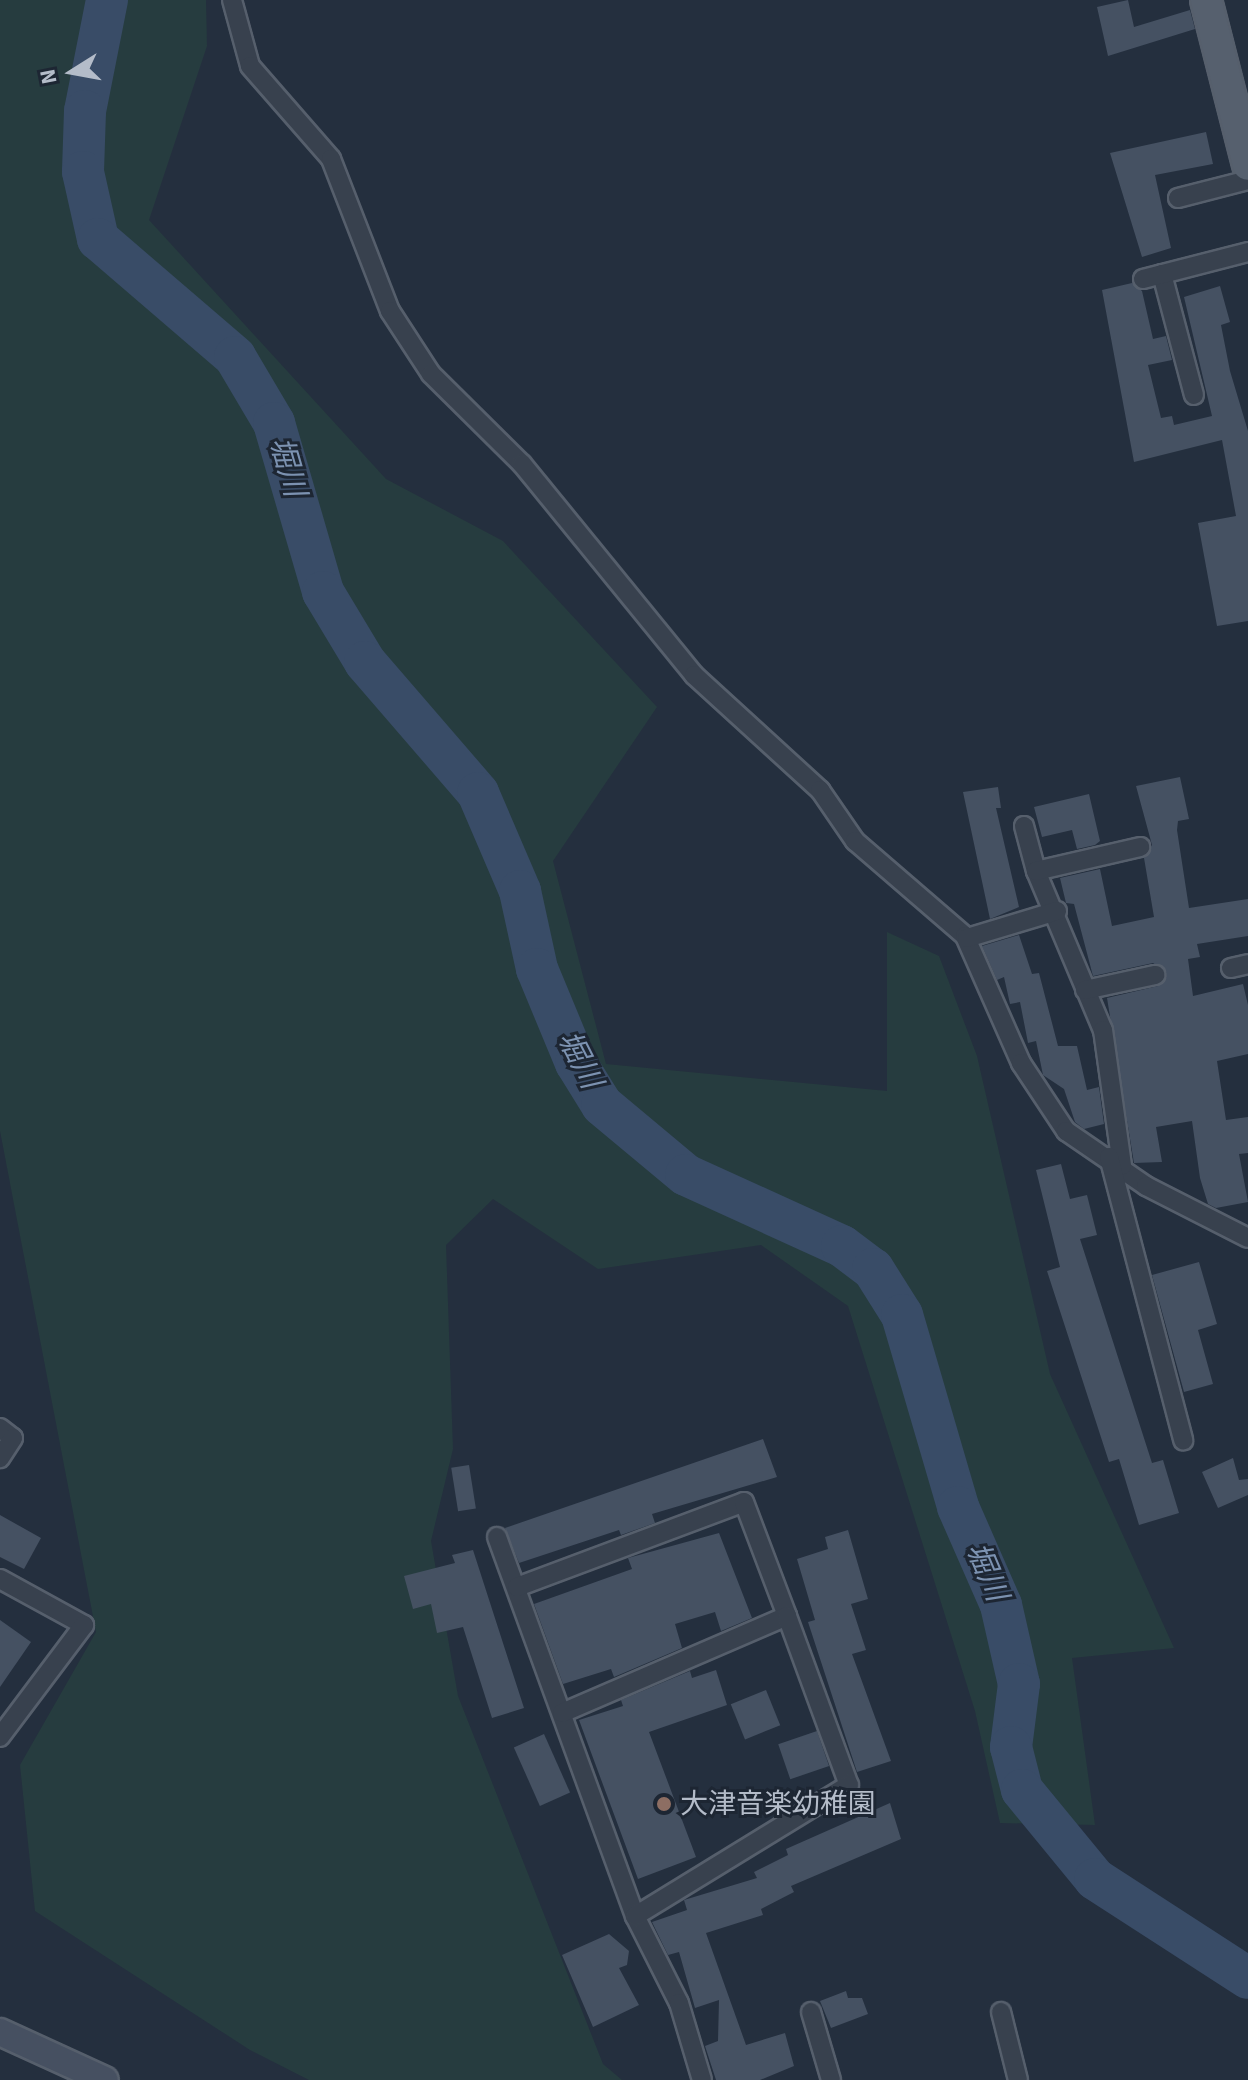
<!DOCTYPE html>
<html>
<head>
<meta charset="utf-8">
<style>
	body { margin:0 }
	#map { position:relative; width:1248px; height:2080px; overflow:hidden; background:#242f3e; font-family:"Source Sans 3","Noto Sans JP",sans-serif }
	div>[style] { position:absolute }
	[style*='--x'] { left:calc(var(--x)*1px); top:calc(var(--y)*1px); width:calc(var(--w)*1px); rotate:calc(var(--a)*1deg) }
	.green>* { inset:0; background:#263c3f }
	.river>* { height:42px; margin:-21px; padding:0 21px; transform-origin:21px; border-radius:21px; background:#394c67 }
	.building>* { inset:0; background:#455162; transform-origin:0 0 }
	.roads { filter:drop-shadow(2px 0 #565f6c) drop-shadow(-2px 0 #565f6c) drop-shadow(0 2px #565f6c) drop-shadow(0 -2px #565f6c) }
	.minor>* { height:18px; margin:-9px; padding:0 9px; transform-origin:9px; border-radius:9px; background:#38414e }
	.secondary>* { height:26px; margin:-13px; padding:0 13px; transform-origin:13px; border-radius:13px; background:#465061 }
	.primary>* { height:30px; margin:-15px; padding:0 15px; transform-origin:15px; border-radius:15px; background:#56606e }
	.dots>* { width:22px; height:22px; translate:-50% -50%; box-sizing:border-box; border:4px solid #1d2633; border-radius:50% }
	span { translate:-50% -50%; white-space:nowrap; text-align:center; line-height:1.15; -webkit-text-stroke:6px #1d2633; paint-order:stroke }
	.poi-label { font-size:28px; color:#b4bcc9 }
	.left { translate:0 -50%; text-align:left }
	.water-label { font-size:30px; color:#7c92b1; font-style:italic }
	.north { position:absolute; left:32px; top:32px; width:80px; height:80px; -webkit-text-stroke:6px #1d2633; paint-order:stroke; rotate:259deg; font-size:22px; font-weight:700; line-height:32px; text-align:center; color:#b4bcc9 }
	.north::after { content:''; display:block; margin:auto; width:28px; height:36px; background:#b4bcc9; clip-path:polygon(50% 0,100% 100%,50% 72%,0 100%) }
</style>
</head>
<body>
<div id="map">
	<div class="green">
		<i style="clip-path:polygon(0 0,206px 0,207px 46px,149px 220px,386px 479px,503px 541px,657px 707px,553px 861px,606px 1064px,887px 1091px,887px 932px,939px 956px,977px 1056px,1050px 1374px,1174px 1648px,1072px 1658px,1095px 1825px,1000px 1823px,975px 1711px,848px 1306px,761px 1245px,598px 1269px,493px 1199px,446px 1245px,453px 1449px,431px 1541px,458px 1696px,603px 2064px,622px 2080px,309px 2080px,250px 2050px,35px 1911px,20px 1765px,96px 1632px,0 1131px)"></i>
	</div>
	<div class="river">
		<i style="--x:107;--y:0;--w:113;--a:101.2"></i>
		<i style="--x:85;--y:111;--w:61;--a:91.9"></i>
		<i style="--x:83;--y:172;--w:69;--a:77.4"></i>
		<i style="--x:98;--y:239;--w:181;--a:40.7"></i>
		<i style="--x:235;--y:357;--w:77;--a:59.4"></i>
		<i style="--x:274;--y:423;--w:176;--a:73.8"></i>
		<i style="--x:323;--y:592;--w:82;--a:59"></i>
		<i style="--x:365;--y:662;--w:173;--a:49.2"></i>
		<i style="--x:478;--y:793;--w:107;--a:66.8"></i>
		<i style="--x:520;--y:891;--w:80;--a:77.7"></i>
		<i style="--x:537;--y:969;--w:102;--a:67.5"></i>
		<i style="--x:576;--y:1063;--w:49;--a:58.2"></i>
		<i style="--x:602;--y:1105;--w:109;--a:39.8"></i>
		<i style="--x:686;--y:1175;--w:171;--a:24.5"></i>
		<i style="--x:842;--y:1246;--w:39;--a:37"></i>
		<i style="--x:873;--y:1269;--w:54;--a:57.8"></i>
		<i style="--x:902;--y:1315;--w:200;--a:73.7"></i>
		<i style="--x:958;--y:1507;--w:107;--a:66.3"></i>
		<i style="--x:1001;--y:1605;--w:81;--a:77.2"></i>
		<i style="--x:1019;--y:1684;--w:64;--a:97.2"></i>
		<i style="--x:1011;--y:1747;--w:44;--a:75.7"></i>
		<i style="--x:1022;--y:1790;--w:115;--a:50.6"></i>
		<i style="--x:1095;--y:1879;--w:182;--a:32.9"></i>
	</div>
	<div class="building">
		<i style="clip-path:polygon(1128px 0,1134px 27px,1190px 10px,1195px 29px,1108px 56px,1097px 7px)"></i>
		<i style="clip-path:polygon(1206px 132px,1213px 164px,1155px 175px,1171px 248px,1142px 257px,1110px 153px)"></i>
		<i style="clip-path:polygon(1132px 283px,1142px 291px,1153px 339px,1166px 336px,1172px 360px,1148px 365px,1161px 418px,1172px 416px,1174px 425px,1212px 416px,1184px 297px,1220px 286px,1230px 322px,1221px 325px,1230px 371px,1248px 431px,1248px 621px,1217px 626px,1198px 523px,1236px 516px,1222px 440px,1134px 462px,1102px 290px)"></i>
		<i style="clip-path:polygon(1180px 777px,1189px 819px,1178px 821px,1177px 830px,1189px 908px,1248px 899px,1248px 936px,1197px 944px,1200px 957px,1188px 959px,1193px 996px,1243px 984px,1248px 1005px,1248px 1054px,1217px 1061px,1226px 1120px,1248px 1117px,1248px 1153px,1239px 1154px,1248px 1202px,1216px 1208px,1208px 1204px,1200px 1178px,1192px 1121px,1156px 1127px,1162px 1162px,1134px 1163px,1107px 998px,1158px 986px,1166px 972px,1153px 963px,1093px 976px,1074px 904px,1066px 903px,1060px 878px,1100px 869px,1112px 926px,1154px 917px,1144px 858px,1152px 845px,1136px 786px)"></i>
		<i style="clip-path:polygon(998px 787px,1001px 808px,996px 808px,1019px 907px,990px 919px,963px 792px)"></i>
		<i style="clip-path:polygon(1089px 794px,1100px 841px,1095px 845px,1077px 849px,1072px 830px,1042px 837px,1034px 807px)"></i>
		<i style="clip-path:polygon(1019px 935px,1032px 974px,1039px 973px,1058px 1046px,1077px 1046px,1087px 1090px,1099px 1087px,1104px 1124px,1084px 1129px,1075px 1122px,1064px 1089px,1043px 1075px,1036px 1041px,1028px 1043px,1020px 1002px,1010px 1004px,1004px 977px,997px 980px,982px 946px)"></i>
		<i style="clip-path:polygon(1061px 1164px,1070px 1199px,1087px 1195px,1097px 1235px,1080px 1239px,1152px 1463px,1163px 1460px,1179px 1513px,1139px 1525px,1119px 1459px,1109px 1462px,1047px 1271px,1060px 1267px,1036px 1170px)"></i>
		<i style="clip-path:polygon(1199px 1262px,1217px 1324px,1198px 1330px,1213px 1384px,1184px 1392px,1152px 1275px)"></i>
		<i style="clip-path:polygon(763px 1439px,777px 1477px,652px 1514px,655px 1523px,621px 1535px,619px 1530px,519px 1563px,505px 1528px)"></i>
		<i style="clip-path:polygon(1233px 1458px,1239px 1480px,1248px 1479px,1248px 1495px,1218px 1508px,1202px 1472px)"></i>
		<i style="left:469px;top:1465px;width:44px;height:18px;rotate:81deg"></i>
		<i style="clip-path:polygon(0 1515px,41px 1538px,24px 1569px,0 1557px)"></i>
		<i style="clip-path:polygon(848px 1530px,868px 1599px,851px 1604px,866px 1650px,852px 1654px,891px 1761px,857px 1772px,808px 1622px,815px 1620px,797px 1559px,828px 1549px,825px 1537px)"></i>
		<i style="clip-path:polygon(719px 1533px,752px 1618px,721px 1631px,715px 1612px,675px 1624px,682px 1648px,614px 1677px,611px 1669px,563px 1684px,534px 1604px,632px 1569px,628px 1558px)"></i>
		<i style="clip-path:polygon(473px 1550px,524px 1708px,492px 1718px,463px 1627px,437px 1633px,431px 1604px,413px 1609px,404px 1576px,455px 1563px,452px 1555px)"></i>
		<i style="clip-path:polygon(0 1620px,31px 1642px,0 1687px)"></i>
		<i style="clip-path:polygon(716px 1670px,727px 1705px,649px 1732px,696px 1857px,638px 1879px,579px 1720px,623px 1706px,621px 1700px,690px 1671px,692px 1678px)"></i>
		<i style="left:766px;top:1690px;width:38px;height:38px;rotate:68deg"></i>
		<i style="left:817px;top:1731px;width:37px;height:41px;rotate:71deg"></i>
		<i style="left:544px;top:1734px;width:64px;height:33px;rotate:66deg"></i>
		<i style="clip-path:polygon(890px 1803px,901px 1839px,791px 1886px,794px 1892px,761px 1909px,763px 1915px,706px 1933px,746px 2045px,785px 2033px,794px 2066px,760px 2080px,716px 2080px,705px 2046px,718px 2041px,719px 2000px,695px 2008px,679px 1952px,668px 1955px,652px 1922px,687px 1910px,684px 1900px,757px 1878px,754px 1872px,788px 1855px,786px 1849px)"></i>
		<i style="clip-path:polygon(609px 1934px,629px 1951px,627px 1965px,619px 1968px,639px 2005px,593px 2027px,562px 1955px)"></i>
		<i style="clip-path:polygon(846px 1991px,848px 1998px,862px 1998px,868px 2014px,831px 2028px,820px 2001px)"></i>
	</div>
	<div class="roads">
		<div class="minor">
			<i style="--x:232;--y:0;--w:68;--a:74.7"></i>
			<i style="--x:250;--y:66;--w:123;--a:48.9"></i>
			<i style="--x:331;--y:159;--w:163;--a:68.8"></i>
			<i style="--x:390;--y:311;--w:75;--a:56.9"></i>
			<i style="--x:431;--y:374;--w:128;--a:44.7"></i>
			<i style="--x:522;--y:464;--w:272;--a:50.8"></i>
			<i style="--x:694;--y:675;--w:171;--a:42.4"></i>
			<i style="--x:820;--y:790;--w:62;--a:55.5"></i>
			<i style="--x:855;--y:841;--w:145;--a:40.8"></i>
			<i style="--x:965;--y:936;--w:139;--a:66.2"></i>
			<i style="--x:1021;--y:1063;--w:82;--a:56.5"></i>
			<i style="--x:1066;--y:1131;--w:97;--a:34.5"></i>
			<i style="--x:1146;--y:1186;--w:114;--a:27"></i>
			<i style="--x:1178;--y:198;--w:72;--a:-14.4"></i>
			<i style="--x:1162;--y:274;--w:125;--a:75.2"></i>
			<i style="--x:1143;--y:279;--w:108;--a:-14.4"></i>
			<i style="--x:1024;--y:826;--w:47;--a:75.1"></i>
			<i style="--x:1036;--y:871;--w:173;--a:67.2"></i>
			<i style="--x:1103;--y:1030;--w:137;--a:82"></i>
			<i style="--x:1036;--y:871;--w:107;--a:-13"></i>
			<i style="--x:967;--y:938;--w:94;--a:-16.7"></i>
			<i style="--x:1231;--y:968;--w:17;--a:-13"></i>
			<i style="--x:1085;--y:990;--w:72;--a:-12.1"></i>
			<i style="--x:1109;--y:1157;--w:293;--a:75.3"></i>
			<i style="--x:0;--y:1428;--w:16;--a:38"></i>
			<i style="--x:13;--y:1438;--w:24;--a:123"></i>
			<i style="--x:497;--y:1537;--w:403;--a:70"></i>
			<i style="--x:635;--y:1916;--w:97;--a:63.2"></i>
			<i style="--x:679;--y:2003;--w:80;--a:73.4"></i>
			<i style="--x:0;--y:1579;--w:96;--a:28.7"></i>
			<i style="--x:84;--y:1625;--w:140;--a:126.9"></i>
			<i style="--x:517;--y:1587;--w:242;--a:-20.5"></i>
			<i style="--x:744;--y:1502;--w:122;--a:69.3"></i>
			<i style="--x:562;--y:1713;--w:245;--a:-23.3"></i>
			<i style="--x:787;--y:1616;--w:180;--a:69.9"></i>
			<i style="--x:849;--y:1785;--w:251;--a:148.5"></i>
			<i style="--x:811;--y:2012;--w:71;--a:73.6"></i>
			<i style="--x:1001;--y:2012;--w:70;--a:76"></i>
		</div>
		<div class="secondary">
			<i style="--x:0;--y:2032;--w:115;--a:24.6"></i>
		</div>
		<div class="primary">
			<i style="--x:1206;--y:0;--w:170;--a:75.7"></i>
		</div>
	</div>
	<div class="dots">
		<i style="left:664px;top:1804px;background:#8d6e63"></i>
	</div>
	<div class="poi-label">
		<span class="left" style="left:680px;top:1804px">大津音楽幼稚園</span>
	</div>
	<div class="water-label">
		<span style="left:287px;top:467px;rotate:74deg">堀川</span>
		<span style="left:579px;top:1060px;rotate:63deg">堀川</span>
		<span style="left:986px;top:1572px;rotate:67deg">堀川</span>
	</div>
	<div class="north">N</div>
</div>
</body>
</html>
